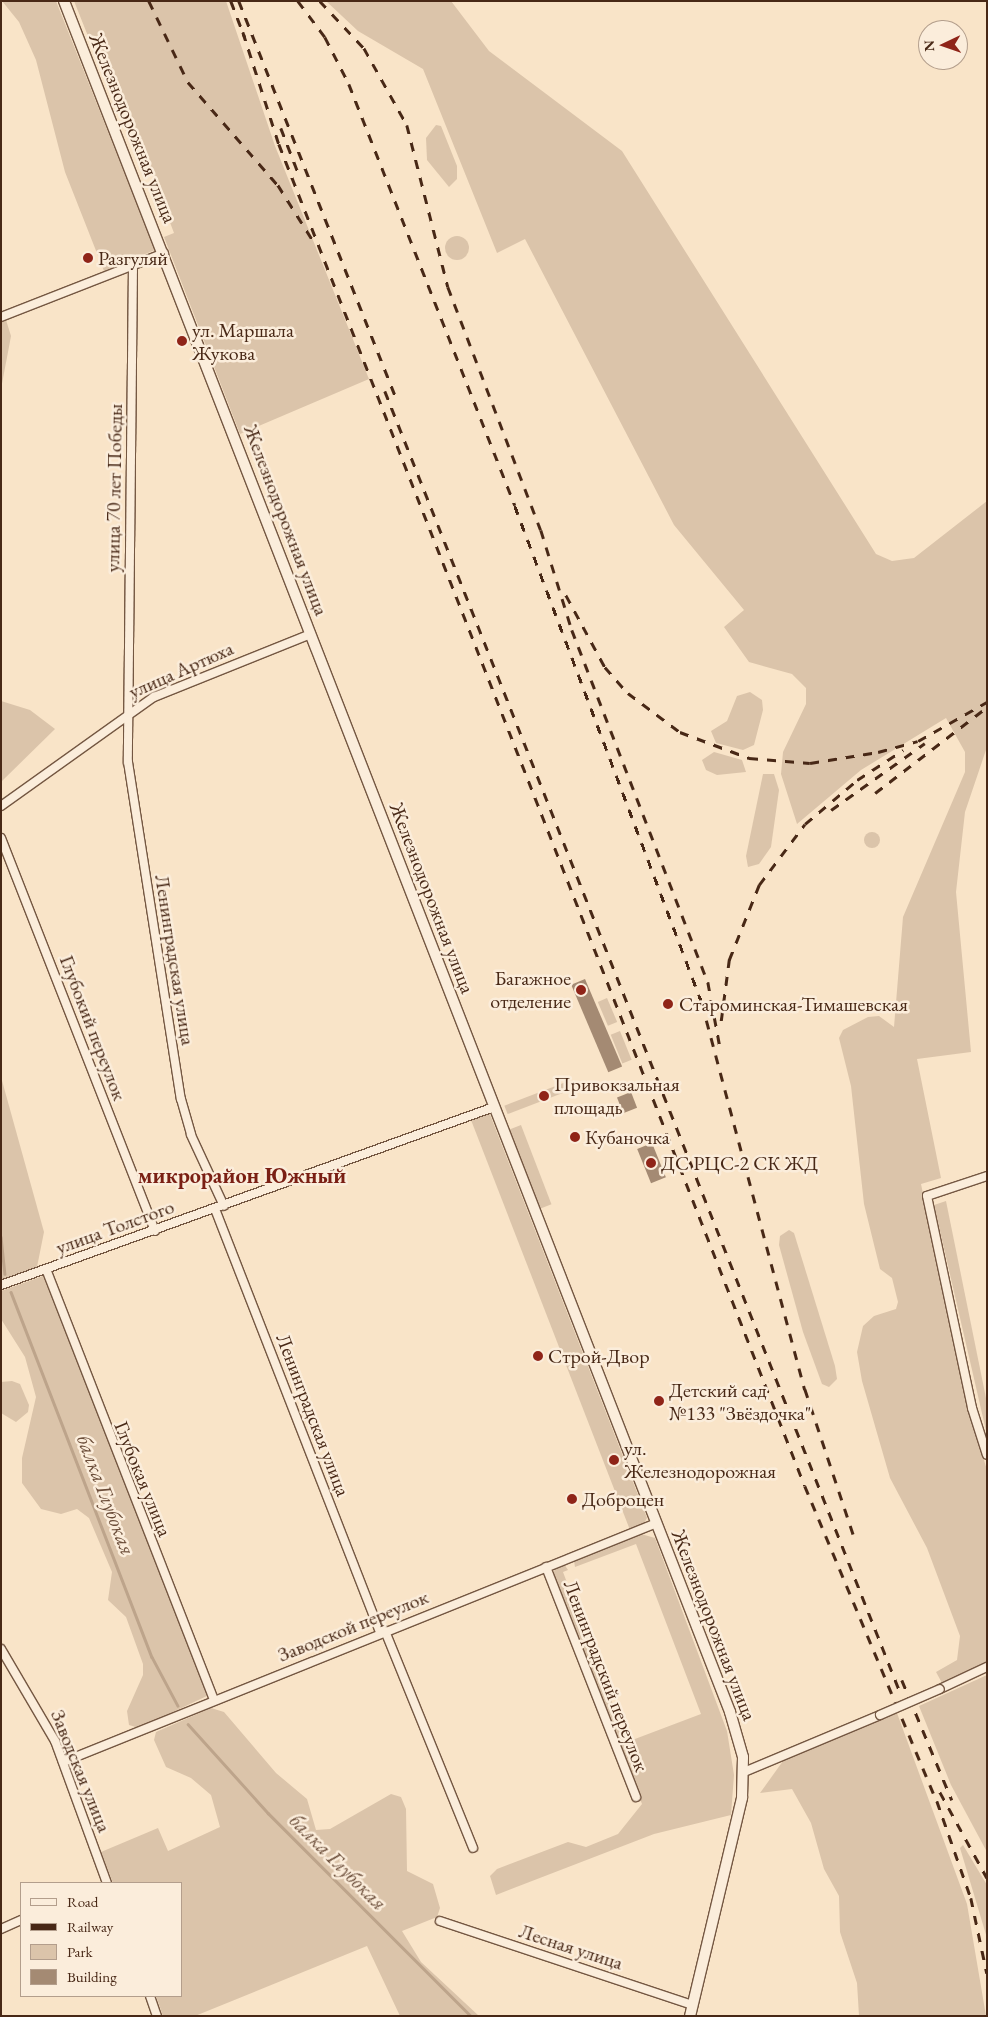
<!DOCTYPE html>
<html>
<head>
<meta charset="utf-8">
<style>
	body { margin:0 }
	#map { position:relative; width:988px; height:2017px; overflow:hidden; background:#f9e4c8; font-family:"EB Garamond",serif }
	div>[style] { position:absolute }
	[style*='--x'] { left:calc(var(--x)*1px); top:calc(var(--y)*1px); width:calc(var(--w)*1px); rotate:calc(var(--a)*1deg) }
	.green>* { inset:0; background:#dbc4aa; transform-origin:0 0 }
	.round { border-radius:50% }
	.stream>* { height:2.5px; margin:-1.25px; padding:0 1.25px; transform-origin:1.25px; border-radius:1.25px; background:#bda48b }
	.building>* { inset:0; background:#a48a73; transform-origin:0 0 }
	.roads { filter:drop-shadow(1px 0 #745742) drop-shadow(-1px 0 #745742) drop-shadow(0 1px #745742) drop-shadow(0 -1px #745742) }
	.street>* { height:8px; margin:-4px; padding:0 4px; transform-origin:4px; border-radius:4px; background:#fbeddb }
	.secondary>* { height:10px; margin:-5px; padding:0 5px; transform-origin:5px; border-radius:5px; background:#fbeddb }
	.rail>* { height:2.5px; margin-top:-1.25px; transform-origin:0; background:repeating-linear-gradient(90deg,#482816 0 9px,transparent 0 18px) }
	.bridges { filter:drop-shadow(1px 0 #745742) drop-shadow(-1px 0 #745742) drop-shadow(0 1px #745742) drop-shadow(0 -1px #745742) }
	.street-bridge>* { height:8px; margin:-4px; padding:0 4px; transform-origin:4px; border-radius:4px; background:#fbeddb }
	.dots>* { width:14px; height:14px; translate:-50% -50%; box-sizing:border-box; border:2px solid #fbeddb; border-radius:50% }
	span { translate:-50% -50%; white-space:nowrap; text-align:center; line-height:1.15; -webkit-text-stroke:5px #fbeddb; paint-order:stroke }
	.street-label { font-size:20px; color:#482816 }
	.poi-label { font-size:20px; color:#482816 }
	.left { translate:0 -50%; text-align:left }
	.right { translate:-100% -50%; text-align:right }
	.water-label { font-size:21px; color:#6b4d39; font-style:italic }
	.quarter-label { font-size:22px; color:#7a1f14; font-weight:700 }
	.frame { position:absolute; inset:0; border:2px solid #482816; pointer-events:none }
	.legend { position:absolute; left:20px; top:1882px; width:162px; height:115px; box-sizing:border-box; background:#fbeddb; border:1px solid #b39e8c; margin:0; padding:6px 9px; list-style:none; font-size:15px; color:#482816 }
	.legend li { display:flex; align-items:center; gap:10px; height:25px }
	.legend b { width:25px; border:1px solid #b39e8c }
	.north { position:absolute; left:918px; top:20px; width:50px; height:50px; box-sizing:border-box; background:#fbeddb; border:1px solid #b39e8c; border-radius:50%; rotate:267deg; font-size:14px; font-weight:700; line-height:20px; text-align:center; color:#482816 }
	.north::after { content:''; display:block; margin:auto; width:18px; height:22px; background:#8f2418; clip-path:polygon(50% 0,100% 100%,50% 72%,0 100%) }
</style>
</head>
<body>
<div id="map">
	<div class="green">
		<i style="clip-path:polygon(2px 1px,56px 1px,155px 250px,104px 271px,65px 172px,36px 60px,19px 22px)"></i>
		<i style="clip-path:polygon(74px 1px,226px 1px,275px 146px,369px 379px,240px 434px,164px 237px,174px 233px,152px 175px,141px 169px)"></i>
		<i style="clip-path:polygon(326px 1px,451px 1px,489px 51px,622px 151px,876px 554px,892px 561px,914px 558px,987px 501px,987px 747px,965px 812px,956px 892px,971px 1052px,917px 1059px,941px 1178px,921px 1184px,967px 1404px,987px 1470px,987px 1662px,942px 1683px,936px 1672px,957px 1660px,960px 1636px,927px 1548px,890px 1478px,862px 1381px,857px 1352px,863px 1326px,874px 1316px,896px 1309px,898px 1302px,892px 1278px,880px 1269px,864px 1204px,851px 1086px,839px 1038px,843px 1030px,868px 1017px,879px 1016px,894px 1027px,903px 917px,965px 772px,965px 752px,946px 718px,861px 770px,797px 824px,781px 774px,783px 752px,806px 704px,806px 688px,792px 674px,749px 662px,724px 627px,744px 610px,674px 525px,525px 239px,497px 253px,423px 69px,358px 31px)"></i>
		<i style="clip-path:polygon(436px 125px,441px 126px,457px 166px,457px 179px,449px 187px,427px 160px,426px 138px)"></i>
		<i class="round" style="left:445px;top:236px;width:24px;height:24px"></i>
		<i style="clip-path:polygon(6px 320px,11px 336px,1px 389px,1px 321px)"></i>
		<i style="clip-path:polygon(750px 692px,762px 700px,763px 710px,754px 745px,743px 750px,716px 743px,711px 731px,727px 721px,737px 696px)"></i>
		<i style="clip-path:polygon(1px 701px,30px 710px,55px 729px,1px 782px)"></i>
		<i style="clip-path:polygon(714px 752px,742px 760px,746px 772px,717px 775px,706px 770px,702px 760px)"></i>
		<i style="clip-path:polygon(763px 774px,774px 774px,779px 790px,771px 847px,759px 864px,748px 867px,746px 856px)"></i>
		<i class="round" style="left:864px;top:832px;width:16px;height:16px"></i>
		<i style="left:607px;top:998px;width:26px;height:10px;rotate:67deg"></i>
		<i style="left:620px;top:1031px;width:31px;height:10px;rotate:68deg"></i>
		<i style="clip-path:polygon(1px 1077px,44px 1232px,37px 1267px,1px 1280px)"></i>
		<i style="left:566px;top:1082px;width:9px;height:66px;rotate:69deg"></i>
		<i style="clip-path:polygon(489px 1112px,647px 1518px,643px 1525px,630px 1530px,471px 1120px)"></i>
		<i style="left:521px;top:1125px;width:85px;height:13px;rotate:69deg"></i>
		<i style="clip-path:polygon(946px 1201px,987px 1403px,987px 1435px,934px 1205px)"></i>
		<i style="clip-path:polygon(789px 1230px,794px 1233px,835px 1366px,837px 1379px,829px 1387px,822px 1384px,803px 1332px,779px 1245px,780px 1236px)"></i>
		<i style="clip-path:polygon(43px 1276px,209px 1695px,139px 1728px,129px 1725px,127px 1711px,143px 1675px,143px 1664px,126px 1617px,108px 1600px,112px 1572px,89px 1518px,77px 1509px,61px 1514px,41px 1509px,22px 1483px,22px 1458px,36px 1397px,25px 1357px,1px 1319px,1px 1291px)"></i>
		<i style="clip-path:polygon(12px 1381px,20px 1384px,29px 1405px,28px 1412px,16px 1422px,1px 1413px,1px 1382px)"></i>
		<i style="clip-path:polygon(641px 1534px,655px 1538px,727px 1731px,734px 1775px,731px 1815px,654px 1834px,496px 1895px,490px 1876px,497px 1869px,568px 1842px,586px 1847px,618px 1834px,642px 1804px,553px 1576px,555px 1568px,564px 1564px,568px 1570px,563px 1572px,627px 1742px,701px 1714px,636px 1544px,575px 1567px,574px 1561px)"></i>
		<i style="clip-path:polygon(987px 1675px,987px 1852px,951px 1785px,919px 1706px)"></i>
		<i style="clip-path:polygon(211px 1708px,224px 1712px,276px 1773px,307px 1799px,316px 1830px,330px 1829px,391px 1794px,401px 1797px,406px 1809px,407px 1871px,433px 1884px,440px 1908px,437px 1917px,402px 1931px,421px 1962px,479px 2016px,400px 2016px,367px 1946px,195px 2016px,163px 2016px,156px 1996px,181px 1996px,181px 1883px,113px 1883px,101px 1852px,158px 1828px,168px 1851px,220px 1827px,211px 1795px,191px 1778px,166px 1767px,154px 1740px,156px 1732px)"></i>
		<i style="clip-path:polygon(897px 1713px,967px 1904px,986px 2016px,859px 2016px,857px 1983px,840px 1932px,839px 1896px,824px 1869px,811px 1823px,792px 1789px,760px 1793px,783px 1761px)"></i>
		<i style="clip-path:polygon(963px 1845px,987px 1885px,987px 1938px,960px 1848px)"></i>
	</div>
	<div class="stream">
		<i style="--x:1;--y:1237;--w:37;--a:84"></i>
		<i style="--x:11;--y:1292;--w:391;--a:68.9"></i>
		<i style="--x:152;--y:1657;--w:55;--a:62"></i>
		<i style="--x:188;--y:1724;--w:120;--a:48"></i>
		<i style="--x:268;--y:1813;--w:287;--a:45"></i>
	</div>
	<div class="building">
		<i style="left:585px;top:979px;width:95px;height:15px;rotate:67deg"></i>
		<i style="left:631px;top:1092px;width:17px;height:15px;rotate:69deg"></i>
		<i style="left:652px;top:1143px;width:37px;height:16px;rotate:68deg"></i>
	</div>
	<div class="roads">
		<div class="street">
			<i style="--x:133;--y:265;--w:497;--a:90.6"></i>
			<i style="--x:128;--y:762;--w:341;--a:81.1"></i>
			<i style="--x:181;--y:1099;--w:37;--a:74"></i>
			<i style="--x:191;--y:1135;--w:78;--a:65.1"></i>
			<i style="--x:1;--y:317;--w:175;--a:-21.4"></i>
			<i style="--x:1;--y:806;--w:188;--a:-35.5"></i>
			<i style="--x:154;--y:697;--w:169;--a:-21.9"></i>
			<i style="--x:1;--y:838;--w:422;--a:68.6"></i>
			<i style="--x:987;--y:1176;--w:63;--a:161.6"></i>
			<i style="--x:927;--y:1196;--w:217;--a:78"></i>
			<i style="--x:972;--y:1408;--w:49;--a:72.3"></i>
			<i style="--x:215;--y:1209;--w:455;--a:68.7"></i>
			<i style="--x:46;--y:1269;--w:462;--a:68.7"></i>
			<i style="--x:1;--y:1285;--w:524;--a:-19.85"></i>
			<i style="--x:546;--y:1567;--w:247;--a:68.6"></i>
			<i style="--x:385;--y:1631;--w:234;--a:67.9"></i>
			<i style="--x:1;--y:1649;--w:107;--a:59.6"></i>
			<i style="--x:55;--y:1741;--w:151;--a:69.9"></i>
			<i style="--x:940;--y:1689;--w:52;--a:-25.1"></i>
			<i style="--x:63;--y:1762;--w:640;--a:-21.92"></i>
			<i style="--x:744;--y:1772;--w:147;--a:-22.7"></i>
			<i style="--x:440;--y:1921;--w:266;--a:18.4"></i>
			<i style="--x:1;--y:1929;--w:22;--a:-24"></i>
			<i style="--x:150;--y:1996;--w:21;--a:71"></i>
		</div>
		<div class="secondary">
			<i style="--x:64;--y:1;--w:1836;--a:68.73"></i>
			<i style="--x:730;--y:1712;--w:47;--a:73.9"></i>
			<i style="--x:743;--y:1757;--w:41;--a:91.4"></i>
			<i style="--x:742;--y:1798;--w:224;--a:103.4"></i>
		</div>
	</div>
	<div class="rail">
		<i style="--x:149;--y:1;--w:90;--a:64.3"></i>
		<i style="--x:188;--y:82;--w:137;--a:48.9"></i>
		<i style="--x:278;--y:185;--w:64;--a:57.8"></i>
		<i style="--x:231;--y:1;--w:39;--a:69"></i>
		<i style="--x:239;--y:1;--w:430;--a:68.4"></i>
		<i style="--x:298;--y:1;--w:45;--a:53.1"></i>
		<i style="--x:325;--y:37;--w:53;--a:62.9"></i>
		<i style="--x:349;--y:84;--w:453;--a:68.5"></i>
		<i style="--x:515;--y:506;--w:531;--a:69.38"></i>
		<i style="--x:702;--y:1003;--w:400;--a:75.1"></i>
		<i style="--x:805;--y:1389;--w:155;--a:71.6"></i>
		<i style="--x:320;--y:1;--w:64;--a:46.9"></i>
		<i style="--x:364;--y:48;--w:88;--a:60.8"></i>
		<i style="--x:407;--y:125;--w:167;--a:75.8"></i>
		<i style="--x:448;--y:287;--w:260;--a:69.1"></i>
		<i style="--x:541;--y:530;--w:105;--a:72.8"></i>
		<i style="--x:572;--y:630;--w:377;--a:68.9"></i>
		<i style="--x:708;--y:982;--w:71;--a:79.5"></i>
		<i style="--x:243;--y:32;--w:118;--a:72.2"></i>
		<i style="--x:279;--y:144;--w:1441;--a:68.6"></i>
		<i style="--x:805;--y:1486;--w:342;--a:67.3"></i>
		<i style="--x:937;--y:1801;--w:103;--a:70.7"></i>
		<i style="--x:971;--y:1898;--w:77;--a:78"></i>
		<i style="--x:281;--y:128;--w:47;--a:68.9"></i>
		<i style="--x:385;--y:391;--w:1399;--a:68.4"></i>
		<i style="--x:566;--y:595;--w:82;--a:61.6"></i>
		<i style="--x:605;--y:667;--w:35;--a:49"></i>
		<i style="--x:628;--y:693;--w:65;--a:36.9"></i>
		<i style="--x:680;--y:732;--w:74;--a:20.6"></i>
		<i style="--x:749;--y:758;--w:61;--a:4.7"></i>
		<i style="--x:810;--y:763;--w:69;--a:-9.2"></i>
		<i style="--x:878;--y:752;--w:41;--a:-15.4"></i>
		<i style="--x:918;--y:741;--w:79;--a:-29.5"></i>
		<i style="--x:875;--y:793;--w:135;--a:-37.5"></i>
		<i style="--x:831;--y:810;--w:115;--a:-35.5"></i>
		<i style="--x:721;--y:1021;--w:62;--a:-82.5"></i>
		<i style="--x:729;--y:960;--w:81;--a:-68.2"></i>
		<i style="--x:759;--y:885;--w:76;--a:-53"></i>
		<i style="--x:805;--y:824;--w:68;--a:-40.2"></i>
		<i style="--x:857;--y:780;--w:55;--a:-33.1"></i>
		<i style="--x:902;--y:1680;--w:130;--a:67.4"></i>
		<i style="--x:940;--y:1792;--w:98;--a:61.3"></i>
	</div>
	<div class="bridges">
		<div class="street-bridge">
			<i style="--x:880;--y:1715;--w:65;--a:-23.4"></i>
		</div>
	</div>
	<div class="dots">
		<i style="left:88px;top:258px;background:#8f2418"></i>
		<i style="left:182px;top:341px;background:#8f2418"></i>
		<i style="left:581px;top:990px;background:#8f2418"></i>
		<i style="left:668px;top:1004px;background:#8f2418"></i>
		<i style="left:544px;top:1096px;background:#8f2418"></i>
		<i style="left:575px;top:1137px;background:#8f2418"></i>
		<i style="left:651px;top:1163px;background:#8f2418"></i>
		<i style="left:538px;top:1356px;background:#8f2418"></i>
		<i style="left:659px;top:1401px;background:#8f2418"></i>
		<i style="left:614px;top:1460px;background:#8f2418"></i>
		<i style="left:572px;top:1499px;background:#8f2418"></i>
	</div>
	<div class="street-label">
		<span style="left:133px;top:128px;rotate:68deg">Железнодорожная улица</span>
		<span style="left:114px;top:488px;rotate:-89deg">улица 70 лет Победы</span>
		<span style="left:286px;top:520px;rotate:69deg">Железнодорожная улица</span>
		<span style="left:181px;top:670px;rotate:-24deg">улица Артюха</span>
		<span style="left:432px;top:898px;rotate:69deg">Железнодорожная улица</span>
		<span style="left:175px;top:960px;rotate:81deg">Ленинградская улица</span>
		<span style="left:93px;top:1028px;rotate:69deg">Глубокий переулок</span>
		<span style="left:115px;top:1227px;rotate:-20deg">улица Толстого</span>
		<span style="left:313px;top:1415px;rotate:69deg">Ленинградская улица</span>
		<span style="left:143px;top:1479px;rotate:68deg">Глубокая улица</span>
		<span style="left:714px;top:1625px;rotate:69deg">Железнодорожная улица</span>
		<span style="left:353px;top:1626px;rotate:-22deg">Заводской переулок</span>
		<span style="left:606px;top:1676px;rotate:69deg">Ленинградский переулок</span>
		<span style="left:81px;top:1771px;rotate:68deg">Заводская улица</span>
		<span style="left:571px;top:1947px;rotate:18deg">Лесная улица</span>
	</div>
	<div class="poi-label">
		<span class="left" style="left:98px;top:258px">Разгуляй</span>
		<span class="left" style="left:192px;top:342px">ул. Маршала<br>Жукова</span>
		<span class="right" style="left:571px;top:990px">Багажное<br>отделение</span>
		<span class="left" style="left:679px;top:1004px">Староминская-Тимашевская</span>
		<span class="left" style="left:554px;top:1096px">Привокзальная<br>площадь</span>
		<span class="left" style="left:585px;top:1137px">Кубаночка</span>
		<span class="left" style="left:661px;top:1163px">ДС РЦС-2 СК ЖД</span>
		<span class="left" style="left:548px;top:1356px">Строй-Двор</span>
		<span class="left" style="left:669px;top:1402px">Детский сад<br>№133 "Звёздочка"</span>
		<span class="left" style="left:624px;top:1460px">ул.<br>Железнодорожная</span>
		<span class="left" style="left:582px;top:1499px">Доброцен</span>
	</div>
	<div class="water-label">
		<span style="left:106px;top:1495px;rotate:69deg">балка Глубокая</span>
		<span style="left:338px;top:1862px;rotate:45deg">балка Глубокая</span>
	</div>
	<div class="quarter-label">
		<span style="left:242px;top:1176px">микрорайон Южный</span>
	</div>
	<div class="frame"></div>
	<ul class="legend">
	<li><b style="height:6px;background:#fbeddb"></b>Road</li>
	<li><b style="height:6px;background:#482816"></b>Railway</li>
	<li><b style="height:14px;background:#dbc4aa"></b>Park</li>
	<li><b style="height:14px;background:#a48a73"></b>Building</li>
	</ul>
	<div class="north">N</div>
</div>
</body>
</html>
